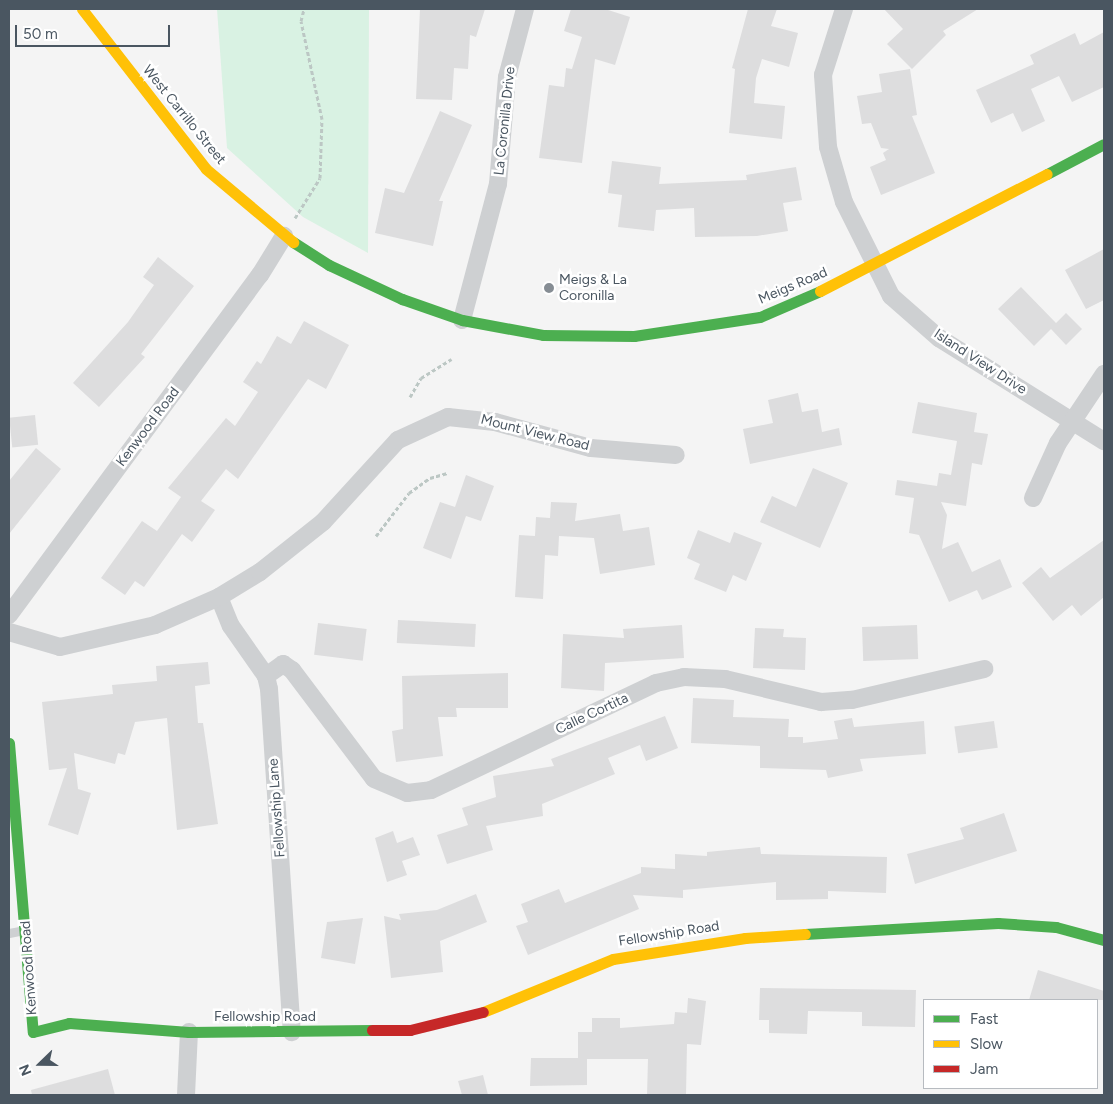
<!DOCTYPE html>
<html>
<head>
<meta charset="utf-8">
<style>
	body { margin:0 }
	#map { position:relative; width:1113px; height:1104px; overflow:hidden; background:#f4f4f4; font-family:Figtree,sans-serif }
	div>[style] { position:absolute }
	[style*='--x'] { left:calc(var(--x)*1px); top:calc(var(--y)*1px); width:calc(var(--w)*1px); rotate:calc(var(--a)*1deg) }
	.green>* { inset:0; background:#d9f2e3 }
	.building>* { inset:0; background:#ddddde; transform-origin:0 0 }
	.path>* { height:3px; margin-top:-1.5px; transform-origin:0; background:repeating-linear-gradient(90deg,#bcc7c4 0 4px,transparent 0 6.5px) }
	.lane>* { height:9px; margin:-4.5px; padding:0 4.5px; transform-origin:4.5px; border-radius:4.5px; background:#ced0d2 }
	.street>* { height:18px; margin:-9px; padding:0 9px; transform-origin:9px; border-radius:9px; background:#ced0d2 }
	.fast>* { height:11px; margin:-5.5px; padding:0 5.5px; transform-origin:5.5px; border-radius:5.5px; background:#4caf50 }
	.slow>* { height:11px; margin:-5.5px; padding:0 5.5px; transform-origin:5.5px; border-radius:5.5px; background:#ffc107 }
	.jam>* { height:11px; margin:-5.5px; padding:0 5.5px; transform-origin:5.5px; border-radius:5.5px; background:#c62828 }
	.dots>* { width:14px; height:14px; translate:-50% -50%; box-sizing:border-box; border:2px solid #fff; border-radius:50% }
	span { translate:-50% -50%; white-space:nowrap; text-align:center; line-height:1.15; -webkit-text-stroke:5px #fff; paint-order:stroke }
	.street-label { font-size:14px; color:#4a5661 }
	.poi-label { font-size:14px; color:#4a5661 }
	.left { translate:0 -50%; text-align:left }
	.frame { position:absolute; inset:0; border:10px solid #4a5661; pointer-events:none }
	.legend { position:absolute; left:923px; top:999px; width:175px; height:90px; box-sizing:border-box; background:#fff; border:1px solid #b7bbc0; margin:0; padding:6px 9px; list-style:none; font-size:15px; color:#4a5661 }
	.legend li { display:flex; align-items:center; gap:10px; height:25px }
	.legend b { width:25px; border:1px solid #b7bbc0 }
	.north { position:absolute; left:15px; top:1039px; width:50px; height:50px; -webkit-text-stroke:4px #fff; paint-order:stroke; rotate:248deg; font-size:14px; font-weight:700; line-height:20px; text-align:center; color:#4a5661 }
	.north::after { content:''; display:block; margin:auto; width:18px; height:22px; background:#4a5661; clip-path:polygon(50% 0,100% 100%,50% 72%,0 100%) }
	.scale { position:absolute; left:15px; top:25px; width:155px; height:22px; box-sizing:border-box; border:2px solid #4a5661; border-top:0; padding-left:6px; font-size:15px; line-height:18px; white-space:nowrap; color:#4a5661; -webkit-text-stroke:4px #fff; paint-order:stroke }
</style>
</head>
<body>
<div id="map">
	<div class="green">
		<i style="clip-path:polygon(217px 9px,369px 9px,368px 253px,303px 217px,227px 148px)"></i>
	</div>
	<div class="building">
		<i style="clip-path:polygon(420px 9px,485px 9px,476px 37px,470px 35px,468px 69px,454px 68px,452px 100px,416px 99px)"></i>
		<i style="clip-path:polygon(571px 9px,605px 9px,630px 17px,615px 65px,595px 59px,582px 163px,539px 158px,549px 85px,564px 87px,566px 68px,572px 69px,582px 37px,564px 31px)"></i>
		<i style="clip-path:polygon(748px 9px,777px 9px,771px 26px,798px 33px,789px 67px,762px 59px,756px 78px,754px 103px,785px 106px,782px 139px,729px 133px,735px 69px,732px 68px)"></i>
		<i style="clip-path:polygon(884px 9px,978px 9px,943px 31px,946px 35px,912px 69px,887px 44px,903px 29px)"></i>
		<i style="clip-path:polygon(1104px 32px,1104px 87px,1072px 102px,1059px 76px,1031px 89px,1045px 121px,1022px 132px,1013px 113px,991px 123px,976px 90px,1034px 64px,1030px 55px,1075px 33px,1080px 45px)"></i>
		<i style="clip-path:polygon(910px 69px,917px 115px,912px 116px,935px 173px,881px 195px,870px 167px,886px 160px,883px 153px,889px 149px,881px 148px,871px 123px,862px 124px,857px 96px,882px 92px,879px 74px)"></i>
		<i style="clip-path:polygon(440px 111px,472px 125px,439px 201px,443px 201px,433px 246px,375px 233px,385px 188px,404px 193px)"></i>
		<i style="clip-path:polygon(612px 161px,661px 167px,659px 184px,747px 180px,746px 175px,796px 167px,802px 200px,783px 203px,788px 231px,757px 236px,695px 237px,694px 208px,656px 210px,654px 231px,618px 227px,622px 195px,608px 193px)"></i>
		<i style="clip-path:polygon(1104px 249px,1104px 300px,1086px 309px,1065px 270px)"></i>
		<i style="clip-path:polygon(158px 257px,194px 286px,141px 354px,145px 357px,99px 407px,73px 383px,128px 322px,154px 285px,143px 277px)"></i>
		<i style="clip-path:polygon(1021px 287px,1056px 323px,1066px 313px,1082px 329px,1066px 345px,1051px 329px,1034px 346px,998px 309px)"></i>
		<i style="clip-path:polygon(304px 321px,349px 345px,326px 389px,308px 379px,238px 479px,226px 469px,201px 501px,215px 510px,192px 542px,182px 534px,144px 587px,135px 581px,125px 595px,101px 578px,142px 521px,157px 531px,181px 497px,168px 488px,226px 418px,235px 426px,258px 392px,243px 382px,257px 361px,261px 364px,277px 336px,291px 344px)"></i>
		<i style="clip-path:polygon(798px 393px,802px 412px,818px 409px,822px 432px,839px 428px,842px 445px,750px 464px,743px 429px,773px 423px,768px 400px)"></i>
		<i style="clip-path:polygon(918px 402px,977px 413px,974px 432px,988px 434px,982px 465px,972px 463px,966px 506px,941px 502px,947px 515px,942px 549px,958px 542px,972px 572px,1000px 559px,1012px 587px,982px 600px,977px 590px,949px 602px,919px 535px,909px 533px,914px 498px,895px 495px,897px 480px,937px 486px,939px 473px,951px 475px,957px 441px,912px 433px)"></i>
		<i style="left:35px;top:415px;width:30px;height:26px;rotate:84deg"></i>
		<i style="clip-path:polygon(36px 448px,61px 469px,9px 534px,9px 481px)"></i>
		<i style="clip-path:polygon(813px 468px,848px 483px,820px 548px,760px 522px,772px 496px,796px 507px)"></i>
		<i style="clip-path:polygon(466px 475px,494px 486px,481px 521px,466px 516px,451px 559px,423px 548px,440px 502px,455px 507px)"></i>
		<i style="clip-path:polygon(551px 502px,577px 503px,575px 521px,620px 514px,623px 531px,649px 527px,655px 565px,600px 574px,594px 538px,559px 536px,558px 556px,545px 555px,543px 599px,515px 597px,519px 535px,535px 536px,536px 517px,550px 518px)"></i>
		<i style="clip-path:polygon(698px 530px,730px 543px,734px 532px,762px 543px,746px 581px,733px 575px,726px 592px,694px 579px,700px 564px,687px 558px)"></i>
		<i style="clip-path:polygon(1104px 540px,1104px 597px,1081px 616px,1072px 605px,1053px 621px,1022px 583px,1041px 567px,1050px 578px)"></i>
		<i style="left:398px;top:620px;width:78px;height:23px;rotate:3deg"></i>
		<i style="left:318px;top:623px;width:49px;height:32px;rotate:7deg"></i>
		<i style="clip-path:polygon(682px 625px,684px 658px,605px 663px,604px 691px,561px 688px,563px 634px,624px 638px,623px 629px)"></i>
		<i style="left:917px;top:625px;width:34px;height:55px;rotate:88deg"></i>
		<i style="clip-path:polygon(755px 628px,784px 629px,783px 637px,806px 638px,805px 670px,753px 668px)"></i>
		<i style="clip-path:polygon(208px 662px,210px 684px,195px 686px,198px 723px,203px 723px,218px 824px,177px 830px,167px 718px,135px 722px,125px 755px,118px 753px,115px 764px,74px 753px,78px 789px,91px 793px,78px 835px,48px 825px,67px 768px,49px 770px,42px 702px,113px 694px,112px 685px,157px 681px,156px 666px)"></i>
		<i style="clip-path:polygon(508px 673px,508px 708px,456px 708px,457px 717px,438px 717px,443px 756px,396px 762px,392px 731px,403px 729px,402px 676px)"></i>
		<i style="clip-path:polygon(693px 698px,734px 700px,733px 717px,789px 719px,788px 737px,803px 737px,803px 743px,838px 739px,834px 721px,852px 718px,854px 727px,924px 721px,926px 754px,860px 759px,863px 771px,828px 778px,826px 770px,760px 768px,760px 746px,691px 743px)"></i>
		<i style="clip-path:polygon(665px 716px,678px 748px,646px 761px,640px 745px,608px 758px,615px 774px,542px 804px,543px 816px,486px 826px,493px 850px,447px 864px,437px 835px,468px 825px,462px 808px,496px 797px,493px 776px,554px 766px,551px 759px)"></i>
		<i style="left:994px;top:721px;width:27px;height:40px;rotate:82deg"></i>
		<i style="clip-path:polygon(1004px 813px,1017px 851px,915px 884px,907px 854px,964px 839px,960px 828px)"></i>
		<i style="clip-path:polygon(393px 831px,397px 843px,413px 837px,420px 855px,402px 861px,407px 875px,387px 882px,375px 838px)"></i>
		<i style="clip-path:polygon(760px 847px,761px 854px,887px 857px,886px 893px,828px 891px,828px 899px,776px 900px,776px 882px,683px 890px,683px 898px,633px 895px,639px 909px,528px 955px,516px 926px,528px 922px,521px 904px,559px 889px,565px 903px,641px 873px,641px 867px,675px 869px,675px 854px,707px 856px,707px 852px)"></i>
		<i style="clip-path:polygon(476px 894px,487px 922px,440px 941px,443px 972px,391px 978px,384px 916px,401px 920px,399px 914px,437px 910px)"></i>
		<i style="clip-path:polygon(363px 918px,355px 964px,321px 958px,327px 922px)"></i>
		<i style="clip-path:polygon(1038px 970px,1104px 991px,1104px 1000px,1029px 1000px)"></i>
		<i style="clip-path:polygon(760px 988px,916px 990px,915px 1027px,862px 1026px,862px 1012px,808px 1011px,807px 1034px,769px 1033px,769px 1020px,759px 1020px)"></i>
		<i style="clip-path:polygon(688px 998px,706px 1001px,701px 1045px,687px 1044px,686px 1095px,647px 1095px,648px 1059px,587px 1059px,587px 1085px,530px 1086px,531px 1058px,578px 1058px,578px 1032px,592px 1032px,592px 1018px,620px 1018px,620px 1028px,674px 1024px,675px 1012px,687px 1013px)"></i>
		<i style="clip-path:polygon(108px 1069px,115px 1095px,32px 1095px,31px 1090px)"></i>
		<i style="clip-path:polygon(483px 1075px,488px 1095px,462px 1095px,458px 1081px)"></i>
	</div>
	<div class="path">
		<i style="--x:295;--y:218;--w:47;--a:-58"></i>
		<i style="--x:320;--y:178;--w:59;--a:-88.1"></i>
		<i style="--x:322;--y:119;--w:100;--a:-102.1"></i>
		<i style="--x:301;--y:21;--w:12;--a:-76"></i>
		<i style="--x:410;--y:397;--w:22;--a:-60"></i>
		<i style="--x:421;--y:378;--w:36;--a:-32"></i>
		<i style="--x:376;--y:536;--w:54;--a:-52.5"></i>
		<i style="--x:409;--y:493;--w:26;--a:-36"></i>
		<i style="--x:430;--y:478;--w:18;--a:-16"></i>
	</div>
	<div class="lane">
		<i style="--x:9;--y:933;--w:15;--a:-11"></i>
	</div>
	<div class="street">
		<i style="--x:844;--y:9;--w:69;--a:107.7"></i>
		<i style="--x:823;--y:75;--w:72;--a:86"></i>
		<i style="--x:828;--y:147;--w:57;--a:73.8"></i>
		<i style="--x:844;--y:202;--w:105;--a:63.4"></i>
		<i style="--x:891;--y:296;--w:64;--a:41.2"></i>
		<i style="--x:939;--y:338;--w:195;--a:32"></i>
		<i style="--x:462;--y:320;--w:141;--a:-75.2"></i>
		<i style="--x:498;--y:184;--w:107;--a:-85.2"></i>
		<i style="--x:507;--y:77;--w:70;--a:-75.2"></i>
		<i style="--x:1033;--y:498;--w:60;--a:-65.6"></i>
		<i style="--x:1058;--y:443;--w:83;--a:-56.3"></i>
		<i style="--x:219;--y:597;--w:31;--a:68"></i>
		<i style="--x:231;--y:626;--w:61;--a:55"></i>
		<i style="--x:266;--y:676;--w:13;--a:77"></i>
		<i style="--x:269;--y:689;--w:344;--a:86.2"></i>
		<i style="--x:9;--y:615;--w:423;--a:-53.6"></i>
		<i style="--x:260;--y:275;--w:46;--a:-58.4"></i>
		<i style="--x:9;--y:632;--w:53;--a:16.4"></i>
		<i style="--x:60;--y:647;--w:98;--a:-13"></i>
		<i style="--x:155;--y:625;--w:70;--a:-23.6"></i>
		<i style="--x:219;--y:597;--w:48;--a:-31.4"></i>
		<i style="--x:260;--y:572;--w:80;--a:-38.4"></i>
		<i style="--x:323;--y:522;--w:111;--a:-47.6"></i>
		<i style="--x:398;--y:440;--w:55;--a:-24.7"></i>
		<i style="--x:448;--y:417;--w:47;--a:6.1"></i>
		<i style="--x:495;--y:422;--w:99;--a:15.2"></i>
		<i style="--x:591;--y:448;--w:85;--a:4.7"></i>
		<i style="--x:266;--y:676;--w:21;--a:-35"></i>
		<i style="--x:283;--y:664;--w:11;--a:34"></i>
		<i style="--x:292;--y:670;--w:136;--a:53"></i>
		<i style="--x:374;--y:779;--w:36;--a:23"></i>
		<i style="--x:407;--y:793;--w:24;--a:-7"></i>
		<i style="--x:431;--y:790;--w:249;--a:-25.4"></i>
		<i style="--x:656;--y:683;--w:29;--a:-12"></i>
		<i style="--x:684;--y:677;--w:41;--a:2.8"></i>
		<i style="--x:725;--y:679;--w:99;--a:13.5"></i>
		<i style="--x:821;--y:702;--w:31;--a:-4"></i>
		<i style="--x:852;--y:700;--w:136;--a:-13.2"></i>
		<i style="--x:186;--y:1095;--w:63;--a:-87.3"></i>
	</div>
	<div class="fast">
		<i style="--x:1047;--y:174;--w:64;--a:-27.8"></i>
		<i style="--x:293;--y:242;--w:43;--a:32.6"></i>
		<i style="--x:329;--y:265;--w:81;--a:25"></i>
		<i style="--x:402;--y:299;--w:64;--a:19.3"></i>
		<i style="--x:462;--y:320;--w:82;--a:10.5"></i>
		<i style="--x:543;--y:335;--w:91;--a:0.6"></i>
		<i style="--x:634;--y:336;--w:127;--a:-8.6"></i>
		<i style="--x:760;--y:317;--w:65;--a:-23.4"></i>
		<i style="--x:9;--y:743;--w:290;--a:85.3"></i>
		<i style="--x:33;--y:1032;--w:37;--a:-14"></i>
		<i style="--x:69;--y:1023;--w:120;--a:4.3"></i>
		<i style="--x:189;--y:1032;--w:183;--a:-0.6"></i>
		<i style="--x:805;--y:934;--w:193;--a:-3.3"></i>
		<i style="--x:998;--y:923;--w:58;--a:3.9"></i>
		<i style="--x:1056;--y:927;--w:50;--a:15.2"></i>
	</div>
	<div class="slow">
		<i style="--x:82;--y:9;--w:202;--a:52.2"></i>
		<i style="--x:206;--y:169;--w:114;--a:40"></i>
		<i style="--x:820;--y:291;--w:255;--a:-27.3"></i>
		<i style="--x:483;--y:1012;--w:140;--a:-22.2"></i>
		<i style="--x:613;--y:959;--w:134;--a:-9"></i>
		<i style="--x:745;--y:938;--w:60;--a:-3.8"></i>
	</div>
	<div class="jam">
		<i style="--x:372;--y:1030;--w:38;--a:0"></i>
		<i style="--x:410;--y:1030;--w:75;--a:-13.9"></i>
	</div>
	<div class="dots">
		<i style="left:549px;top:288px;background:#868d94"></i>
	</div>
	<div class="street-label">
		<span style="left:184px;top:115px;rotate:51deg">West Carrillo Street</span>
		<span style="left:505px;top:121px;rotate:-84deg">La Coronilla Drive</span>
		<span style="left:793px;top:286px;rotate:-23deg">Meigs Road</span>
		<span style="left:980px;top:362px;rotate:33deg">Island View Drive</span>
		<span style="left:148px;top:427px;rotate:-53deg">Kenwood Road</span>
		<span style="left:535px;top:433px;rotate:14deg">Mount View Road</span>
		<span style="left:592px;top:714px;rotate:-25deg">Calle Cortita</span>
		<span style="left:277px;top:808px;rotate:-94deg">Fellowship Lane</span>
		<span style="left:669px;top:934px;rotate:-9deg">Fellowship Road</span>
		<span style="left:29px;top:968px;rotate:-94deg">Kenwood Road</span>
		<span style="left:265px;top:1017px">Fellowship Road</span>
	</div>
	<div class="poi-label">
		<span class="left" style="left:559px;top:288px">Meigs &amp; La<br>Coronilla</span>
	</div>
	<div class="frame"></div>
	<ul class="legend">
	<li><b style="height:6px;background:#4caf50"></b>Fast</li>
	<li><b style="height:6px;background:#ffc107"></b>Slow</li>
	<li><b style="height:6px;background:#c62828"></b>Jam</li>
	</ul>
	<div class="north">N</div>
	<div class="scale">50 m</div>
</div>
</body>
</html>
